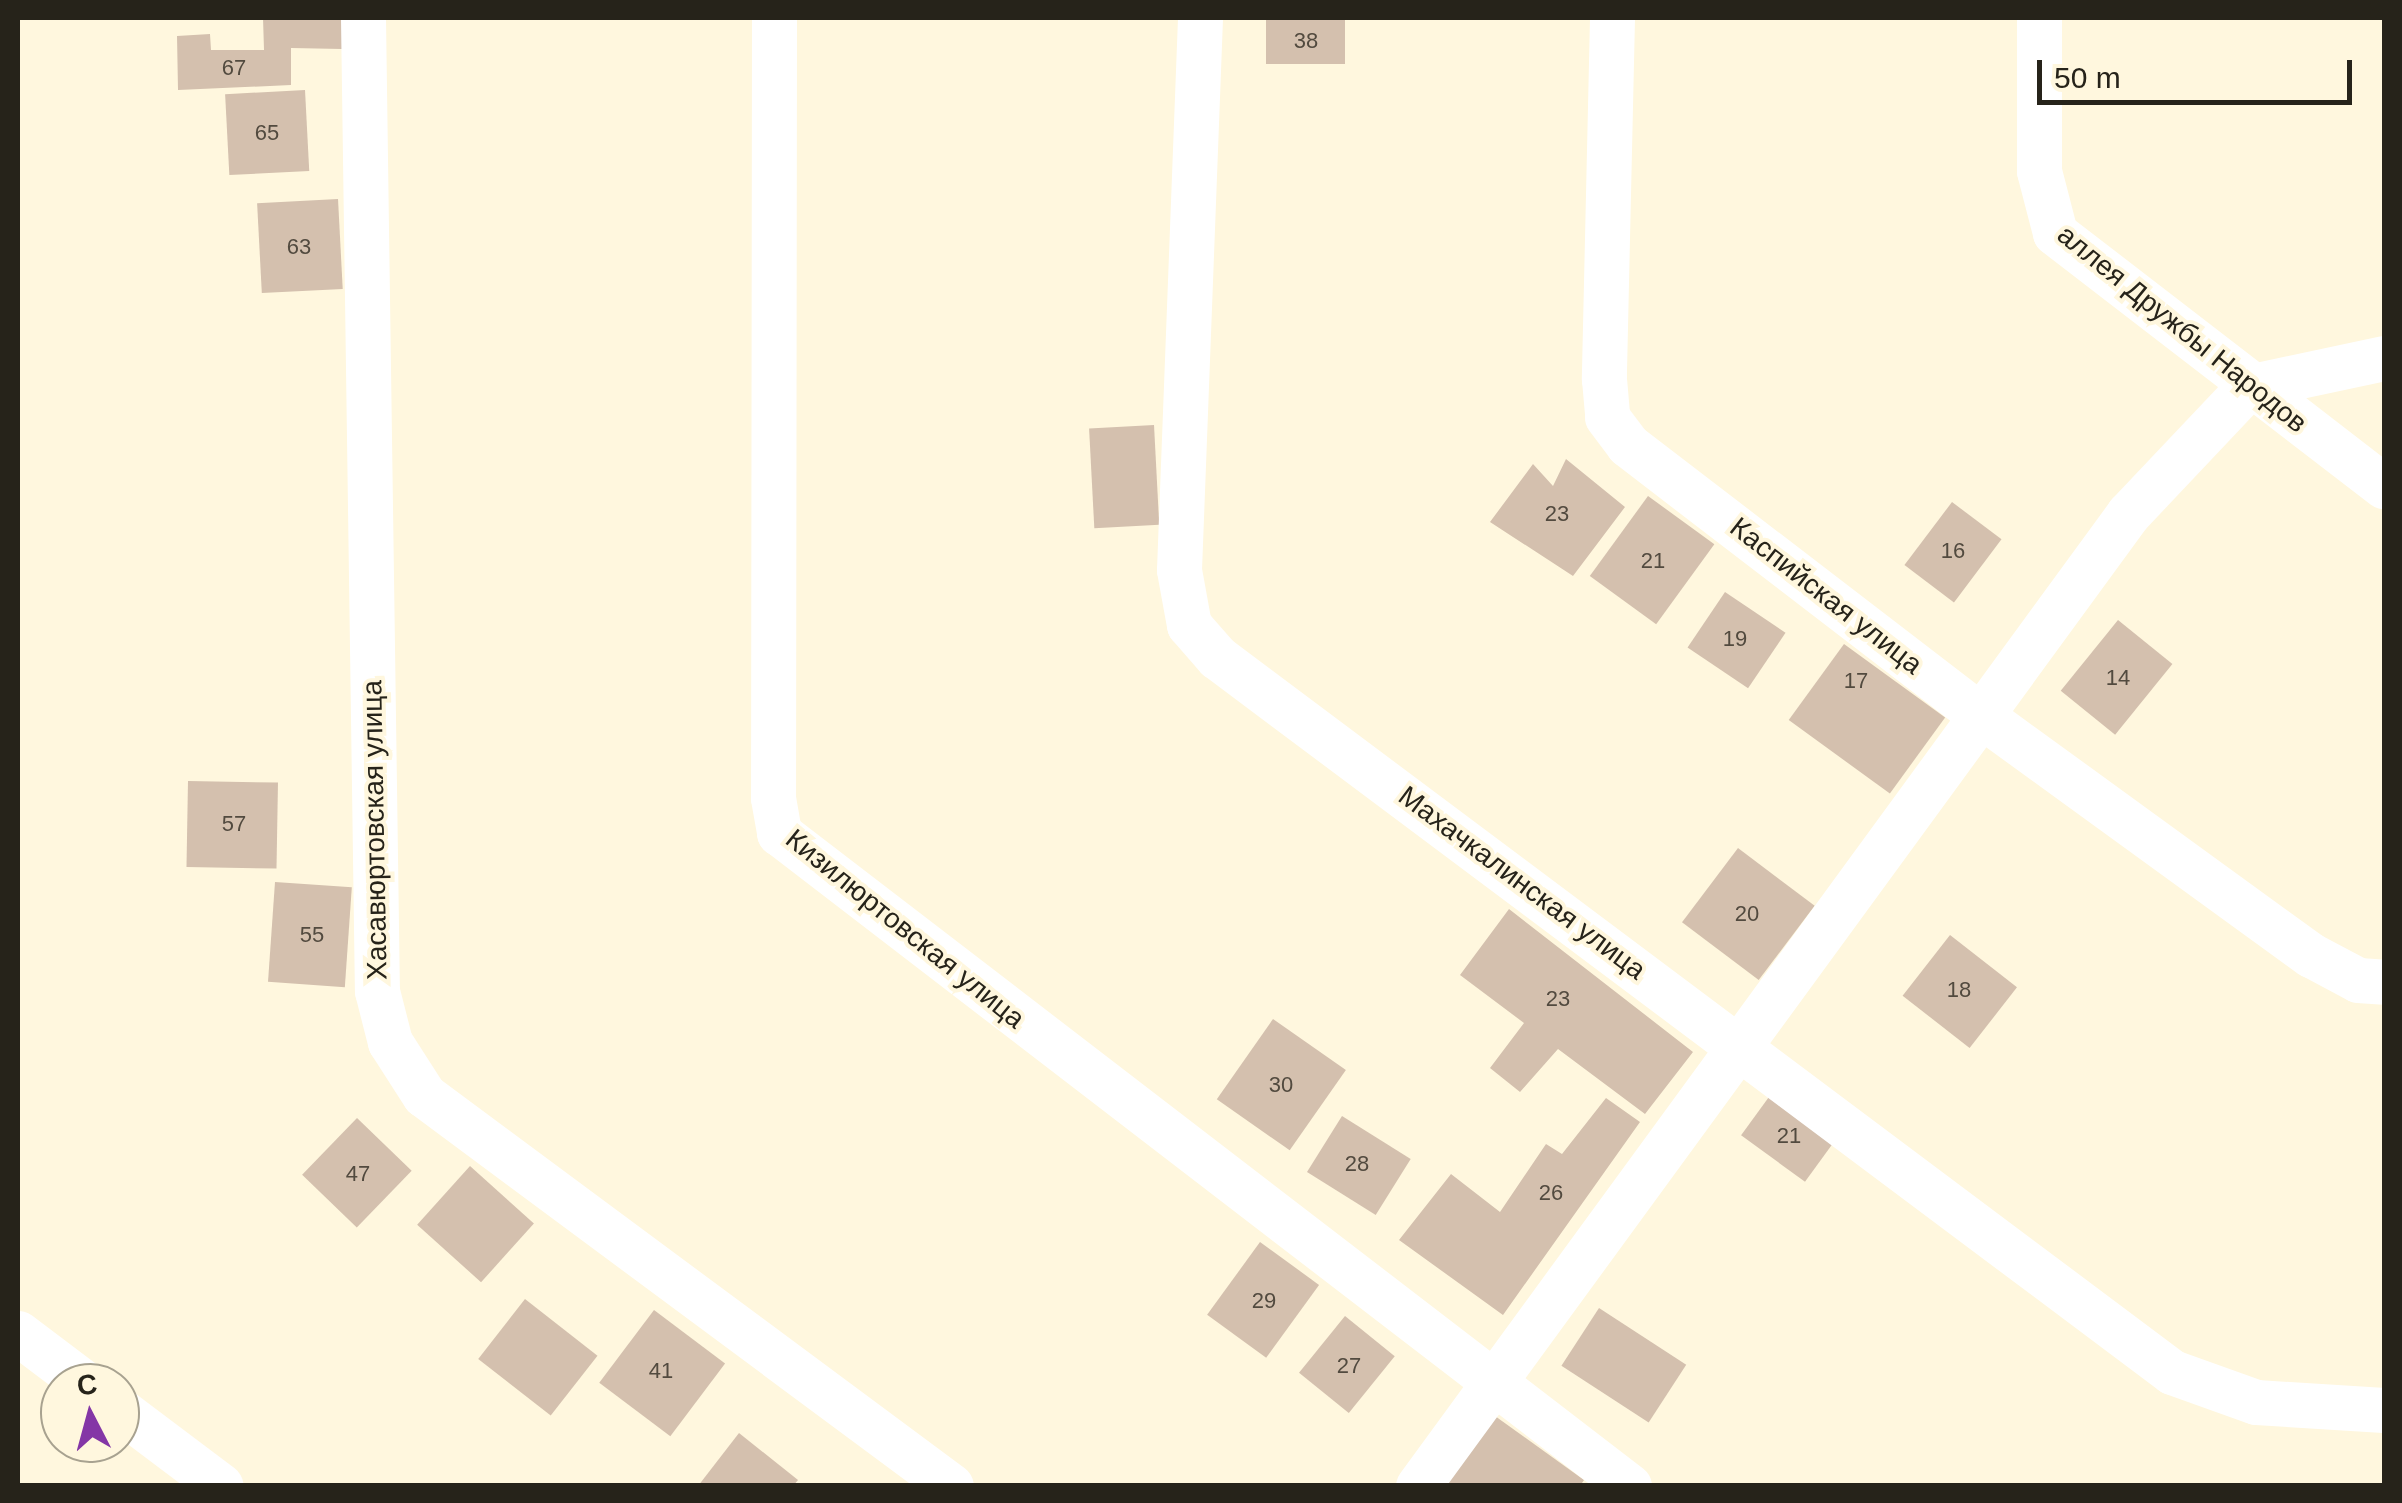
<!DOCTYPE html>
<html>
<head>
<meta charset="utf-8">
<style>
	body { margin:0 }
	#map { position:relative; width:2402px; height:1503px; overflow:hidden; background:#fff7de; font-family:Arial,sans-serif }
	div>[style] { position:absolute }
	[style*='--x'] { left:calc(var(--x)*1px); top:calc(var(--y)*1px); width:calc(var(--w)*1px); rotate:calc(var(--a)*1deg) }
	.building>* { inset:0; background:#d4c0ae; transform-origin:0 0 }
	.minor>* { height:45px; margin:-22.5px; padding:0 22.5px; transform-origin:22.5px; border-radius:22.5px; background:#fff }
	span { translate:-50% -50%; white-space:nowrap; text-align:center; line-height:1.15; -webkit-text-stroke:8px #fff7de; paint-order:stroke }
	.number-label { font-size:22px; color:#524a3f }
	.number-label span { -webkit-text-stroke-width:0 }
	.street-label { font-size:28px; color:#26231a }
	.frame { position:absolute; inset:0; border:20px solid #26231a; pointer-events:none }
	.north { position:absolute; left:40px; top:1363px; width:100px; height:100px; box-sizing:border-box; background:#fff7de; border:2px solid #a8a290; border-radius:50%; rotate:354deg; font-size:28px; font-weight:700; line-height:40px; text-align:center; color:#26231a }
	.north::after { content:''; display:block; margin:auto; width:35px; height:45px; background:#8436a6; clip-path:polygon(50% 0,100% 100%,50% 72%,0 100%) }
	.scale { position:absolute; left:2037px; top:60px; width:315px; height:45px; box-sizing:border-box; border:5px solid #26231a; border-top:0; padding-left:12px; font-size:30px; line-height:35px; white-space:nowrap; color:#26231a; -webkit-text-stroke:8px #fff7de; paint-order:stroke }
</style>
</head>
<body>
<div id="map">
	<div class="building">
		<i style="clip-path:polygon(263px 18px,342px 18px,342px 49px,291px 48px,291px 85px,178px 90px,177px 36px,210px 34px,211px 50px,264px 50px)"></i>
		<i style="left:1266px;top:18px;width:79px;height:46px"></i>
		<i style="left:305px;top:90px;width:81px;height:80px;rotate:87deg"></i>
		<i style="left:338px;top:199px;width:90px;height:81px;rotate:87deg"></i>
		<i style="left:1154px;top:425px;width:100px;height:65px;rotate:87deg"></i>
		<i style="clip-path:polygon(1566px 459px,1625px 507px,1573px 576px,1490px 522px,1533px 464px,1553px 486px)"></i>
		<i style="left:1648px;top:496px;width:82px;height:99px;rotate:36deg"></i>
		<i style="left:1952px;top:502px;width:62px;height:79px;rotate:37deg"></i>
		<i style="left:1725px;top:592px;width:73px;height:67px;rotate:34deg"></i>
		<i style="left:2118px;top:620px;width:70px;height:91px;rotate:39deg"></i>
		<i style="left:1844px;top:644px;width:125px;height:94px;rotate:36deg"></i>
		<i style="left:188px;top:781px;width:90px;height:86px;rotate:1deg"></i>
		<i style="left:1738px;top:848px;width:96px;height:93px;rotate:37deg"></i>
		<i style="left:275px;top:882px;width:77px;height:100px;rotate:4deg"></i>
		<i style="clip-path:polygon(1509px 909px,1693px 1052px,1645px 1114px,1558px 1049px,1520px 1092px,1490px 1068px,1524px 1023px,1460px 975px)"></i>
		<i style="left:1950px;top:935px;width:85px;height:77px;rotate:38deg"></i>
		<i style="left:1273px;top:1019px;width:89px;height:98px;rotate:35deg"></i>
		<i style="left:1774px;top:1090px;width:79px;height:56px;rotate:36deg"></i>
		<i style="clip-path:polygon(1606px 1098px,1640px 1122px,1503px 1315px,1399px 1240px,1451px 1174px,1500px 1212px,1546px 1144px,1562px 1154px)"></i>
		<i style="left:1342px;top:1116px;width:81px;height:66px;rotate:32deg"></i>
		<i style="left:357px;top:1118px;width:76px;height:79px;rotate:44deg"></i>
		<i style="left:470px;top:1166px;width:86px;height:79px;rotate:42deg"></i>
		<i style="left:1260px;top:1242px;width:73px;height:90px;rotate:36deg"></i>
		<i style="left:525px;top:1299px;width:92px;height:76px;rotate:38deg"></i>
		<i style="left:1599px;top:1308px;width:104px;height:69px;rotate:33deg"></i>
		<i style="left:654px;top:1310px;width:89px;height:91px;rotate:37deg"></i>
		<i style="left:1345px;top:1316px;width:64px;height:73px;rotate:39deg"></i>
		<i style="clip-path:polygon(1495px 1416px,1584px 1480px,1580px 1486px,1443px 1486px)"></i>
		<i style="clip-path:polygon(739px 1433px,798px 1480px,793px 1486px,698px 1486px)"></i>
	</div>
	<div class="minor">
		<i style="--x:363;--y:18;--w:973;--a:89.18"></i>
		<i style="--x:377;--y:991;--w:53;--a:75.7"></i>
		<i style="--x:390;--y:1042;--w:63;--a:57.3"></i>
		<i style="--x:424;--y:1095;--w:656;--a:36.57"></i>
		<i style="--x:774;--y:18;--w:780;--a:90.07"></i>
		<i style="--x:773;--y:798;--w:36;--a:80"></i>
		<i style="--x:779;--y:833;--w:1072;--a:37.53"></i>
		<i style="--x:1200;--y:18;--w:552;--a:92.18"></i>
		<i style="--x:1179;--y:570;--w:56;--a:79.7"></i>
		<i style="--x:1189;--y:625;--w:43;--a:48.8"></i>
		<i style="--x:1217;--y:657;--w:1193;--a:36.82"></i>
		<i style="--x:2172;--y:1372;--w:89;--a:19.7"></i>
		<i style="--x:2256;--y:1402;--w:128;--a:3.6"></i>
		<i style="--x:1612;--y:18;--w:361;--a:91.3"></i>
		<i style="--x:1604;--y:379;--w:38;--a:85"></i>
		<i style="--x:1607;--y:417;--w:35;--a:53"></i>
		<i style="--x:1628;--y:445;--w:447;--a:37.5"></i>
		<i style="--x:1983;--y:717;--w:405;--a:36"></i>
		<i style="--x:2311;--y:955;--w:53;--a:28"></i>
		<i style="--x:2358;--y:980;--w:26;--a:4"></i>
		<i style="--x:2039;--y:18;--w:153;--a:90"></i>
		<i style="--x:2039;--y:171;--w:64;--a:75.5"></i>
		<i style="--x:2055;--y:233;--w:415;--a:37.6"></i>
		<i style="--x:18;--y:1333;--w:83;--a:37.1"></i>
		<i style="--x:120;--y:1410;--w:126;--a:37"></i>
		<i style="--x:1418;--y:1486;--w:1204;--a:-53.85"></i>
		<i style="--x:2128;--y:514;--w:175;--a:-46.6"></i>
		<i style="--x:2248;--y:387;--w:139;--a:-12"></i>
	</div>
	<div class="number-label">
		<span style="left:1306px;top:41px">38</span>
		<span style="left:234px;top:68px">67</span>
		<span style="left:267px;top:133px">65</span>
		<span style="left:299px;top:247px">63</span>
		<span style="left:1557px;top:514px">23</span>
		<span style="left:1953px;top:551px">16</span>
		<span style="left:1653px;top:561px">21</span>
		<span style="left:1735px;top:639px">19</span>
		<span style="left:2118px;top:678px">14</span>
		<span style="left:1856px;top:681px">17</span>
		<span style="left:234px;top:824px">57</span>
		<span style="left:1747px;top:914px">20</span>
		<span style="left:312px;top:935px">55</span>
		<span style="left:1959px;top:990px">18</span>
		<span style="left:1558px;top:999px">23</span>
		<span style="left:1281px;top:1085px">30</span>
		<span style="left:1789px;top:1136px">21</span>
		<span style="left:1357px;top:1164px">28</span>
		<span style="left:358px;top:1174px">47</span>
		<span style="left:1551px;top:1193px">26</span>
		<span style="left:1264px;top:1301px">29</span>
		<span style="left:1349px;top:1366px">27</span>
		<span style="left:661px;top:1371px">41</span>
	</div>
	<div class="street-label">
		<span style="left:2182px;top:329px;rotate:39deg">аллея Дружбы Народов</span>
		<span style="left:1826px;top:596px;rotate:38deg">Каспийская улица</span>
		<span style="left:375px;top:830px;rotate:-91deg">Хасавюртовская улица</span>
		<span style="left:1522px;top:883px;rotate:37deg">Махачкалинская улица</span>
		<span style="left:905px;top:929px;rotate:39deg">Кизилюртовская улица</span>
	</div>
	<div class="frame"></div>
	<div class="north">С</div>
	<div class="scale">50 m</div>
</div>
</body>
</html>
